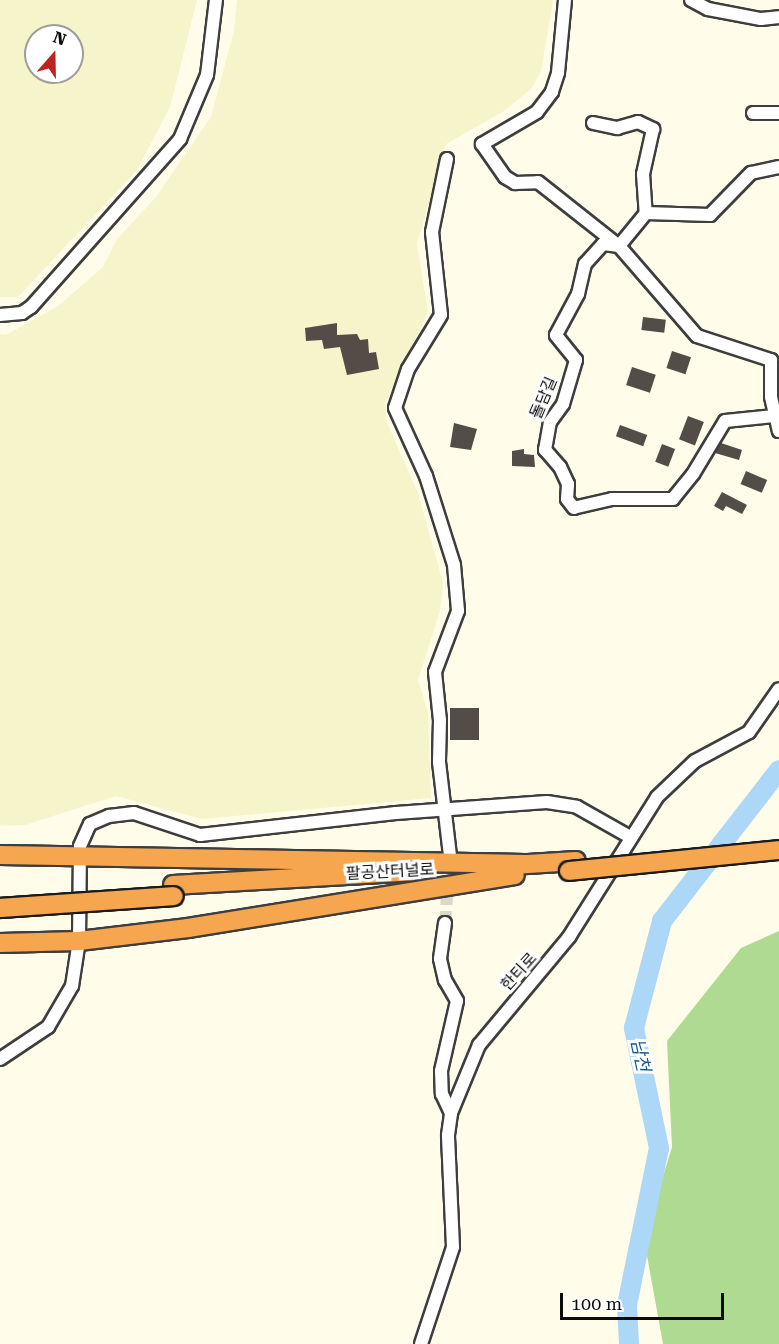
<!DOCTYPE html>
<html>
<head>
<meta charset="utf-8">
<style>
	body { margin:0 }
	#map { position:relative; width:779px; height:1344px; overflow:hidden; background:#fffce9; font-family:"Roboto Serif","Noto Sans KR",serif }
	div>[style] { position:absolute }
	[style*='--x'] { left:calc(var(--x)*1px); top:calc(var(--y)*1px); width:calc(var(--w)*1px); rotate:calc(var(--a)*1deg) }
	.farmland>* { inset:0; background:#f5f4ca }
	.forest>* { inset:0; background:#aeda92 }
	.river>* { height:20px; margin:-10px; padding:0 10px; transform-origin:10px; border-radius:10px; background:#add7f7 }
	.building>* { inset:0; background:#544d47; transform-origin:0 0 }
	.minor-tunnel>* { height:12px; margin-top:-6px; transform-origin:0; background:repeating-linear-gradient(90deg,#dad8c8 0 12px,transparent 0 18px) }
	.roads { filter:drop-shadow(2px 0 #3e3e3e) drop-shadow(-2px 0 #3e3e3e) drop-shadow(0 2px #3e3e3e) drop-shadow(0 -2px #3e3e3e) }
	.minor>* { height:12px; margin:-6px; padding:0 6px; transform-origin:6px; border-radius:6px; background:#fff }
	.highway>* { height:18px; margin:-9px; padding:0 9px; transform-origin:9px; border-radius:9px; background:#f7a650 }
	.bridges { filter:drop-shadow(2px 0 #1c1c1c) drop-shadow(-2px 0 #1c1c1c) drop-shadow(0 2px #1c1c1c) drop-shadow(0 -2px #1c1c1c) }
	.highway-bridge>* { height:18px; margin:-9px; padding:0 9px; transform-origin:9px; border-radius:9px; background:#f7a650 }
	span { translate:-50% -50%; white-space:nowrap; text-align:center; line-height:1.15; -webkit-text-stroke:6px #fff; paint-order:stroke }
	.street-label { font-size:16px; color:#0b0b0b }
	.water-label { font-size:18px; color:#14599e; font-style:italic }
	.north { position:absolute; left:24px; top:24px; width:60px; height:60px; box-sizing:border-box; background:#fff; border:2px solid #9d9d9d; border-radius:50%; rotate:20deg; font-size:16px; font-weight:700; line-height:24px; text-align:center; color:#0b0b0b }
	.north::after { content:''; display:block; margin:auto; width:21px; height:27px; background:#bc2422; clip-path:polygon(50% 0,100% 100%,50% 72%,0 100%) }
	.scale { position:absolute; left:560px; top:1293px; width:164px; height:27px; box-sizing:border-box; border:3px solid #0b0b0b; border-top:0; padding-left:8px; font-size:18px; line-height:21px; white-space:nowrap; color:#0b0b0b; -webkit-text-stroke:4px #fff; paint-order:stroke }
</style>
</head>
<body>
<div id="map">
	<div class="farmland">
		<i style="clip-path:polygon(evenodd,0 0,197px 0,170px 107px,137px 170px,18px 297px,0 297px,0 0,36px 36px,72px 36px,72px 72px,36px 72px,36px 36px)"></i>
		<i style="clip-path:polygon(237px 0,553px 0,541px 71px,532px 88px,504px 111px,446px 144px,417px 244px,428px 312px,385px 403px,387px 423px,418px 493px,443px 583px,440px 611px,418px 680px,428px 712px,431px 798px,202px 819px,116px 796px,25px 825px,0 826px,0 334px,6px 335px,58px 306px,103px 267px,117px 239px,156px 197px,211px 117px,234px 31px)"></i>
	</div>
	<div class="forest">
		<i style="clip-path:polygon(779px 931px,779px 1344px,663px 1344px,644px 1239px,672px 1147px,667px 1041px,741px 948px)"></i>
	</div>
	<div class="river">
		<i style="--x:629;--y:1344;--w:39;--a:-93"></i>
		<i style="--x:627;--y:1305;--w:160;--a:-78.5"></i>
		<i style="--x:659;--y:1148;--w:123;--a:-101.8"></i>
		<i style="--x:634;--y:1028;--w:111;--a:-75.3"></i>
		<i style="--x:662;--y:921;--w:191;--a:-52.2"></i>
	</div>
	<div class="building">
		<i style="left:643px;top:317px;width:23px;height:13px;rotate:7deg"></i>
		<i style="clip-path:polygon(337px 323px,337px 335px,357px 334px,360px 340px,368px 339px,369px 353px,376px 352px,379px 369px,347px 375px,340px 347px,324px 349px,322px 340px,306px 341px,305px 328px)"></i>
		<i style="left:672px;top:351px;width:20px;height:18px;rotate:18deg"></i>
		<i style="left:632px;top:367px;width:25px;height:19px;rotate:18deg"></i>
		<i style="left:688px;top:416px;width:17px;height:25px;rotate:21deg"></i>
		<i style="clip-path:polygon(454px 423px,477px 429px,471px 450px,450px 447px)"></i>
		<i style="left:620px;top:425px;width:29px;height:12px;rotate:20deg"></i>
		<i style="clip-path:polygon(721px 443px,742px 450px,739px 460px,715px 453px)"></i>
		<i style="left:662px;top:444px;width:14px;height:19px;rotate:21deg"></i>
		<i style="clip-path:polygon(524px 449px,524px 454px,534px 455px,535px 467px,512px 466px,512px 451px)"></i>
		<i style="left:746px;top:471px;width:23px;height:14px;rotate:23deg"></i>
		<i style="clip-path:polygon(722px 492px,747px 505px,742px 514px,726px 506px,723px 511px,714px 506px)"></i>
		<i style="left:450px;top:708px;width:29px;height:32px"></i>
	</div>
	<div class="minor-tunnel">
		<i style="--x:445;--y:923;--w:66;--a:-85.7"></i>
	</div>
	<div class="roads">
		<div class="minor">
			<i style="--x:565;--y:0;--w:73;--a:95.5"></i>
			<i style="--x:558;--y:73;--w:20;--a:108"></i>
			<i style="--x:552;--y:92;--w:25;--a:127"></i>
			<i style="--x:537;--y:112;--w:64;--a:149.8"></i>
			<i style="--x:482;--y:144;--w:40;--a:55.1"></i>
			<i style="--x:505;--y:177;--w:12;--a:31"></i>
			<i style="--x:515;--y:183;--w:23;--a:-2"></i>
			<i style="--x:538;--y:182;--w:103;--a:38.3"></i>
			<i style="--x:619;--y:246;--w:119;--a:49.1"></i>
			<i style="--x:697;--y:336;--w:78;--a:18"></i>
			<i style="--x:771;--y:360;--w:37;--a:90"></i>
			<i style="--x:771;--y:397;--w:35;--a:77"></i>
			<i style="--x:691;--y:0;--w:19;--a:28"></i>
			<i style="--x:708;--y:9;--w:54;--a:10.7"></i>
			<i style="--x:761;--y:19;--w:18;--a:-6"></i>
			<i style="--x:753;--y:113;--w:26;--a:0"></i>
			<i style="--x:593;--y:123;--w:25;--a:12"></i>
			<i style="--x:617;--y:128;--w:22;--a:-16"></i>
			<i style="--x:638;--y:122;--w:17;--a:25"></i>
			<i style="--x:653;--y:129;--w:46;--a:102.5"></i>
			<i style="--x:643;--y:174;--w:39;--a:86"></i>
			<i style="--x:447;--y:159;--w:75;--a:101.6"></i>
			<i style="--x:432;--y:232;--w:83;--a:83.8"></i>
			<i style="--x:441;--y:315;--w:63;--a:121.4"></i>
			<i style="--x:408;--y:369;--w:41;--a:108.4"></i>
			<i style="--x:395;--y:408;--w:75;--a:65.5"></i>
			<i style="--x:426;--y:476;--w:93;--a:72.5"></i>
			<i style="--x:454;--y:565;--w:46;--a:85"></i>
			<i style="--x:458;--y:611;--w:65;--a:110.7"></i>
			<i style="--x:435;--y:672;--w:48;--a:84.1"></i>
			<i style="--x:440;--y:720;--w:42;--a:91.4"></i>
			<i style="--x:439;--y:762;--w:95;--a:83.3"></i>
			<i style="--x:0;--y:315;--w:22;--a:-5"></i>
			<i style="--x:22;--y:313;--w:11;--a:-34"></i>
			<i style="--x:31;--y:307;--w:225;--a:-48.4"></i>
			<i style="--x:180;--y:139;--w:69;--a:-67.1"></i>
			<i style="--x:207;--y:75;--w:76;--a:-83.2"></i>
			<i style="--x:774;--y:416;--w:49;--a:174.2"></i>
			<i style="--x:725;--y:421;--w:62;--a:121.1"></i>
			<i style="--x:693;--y:474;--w:32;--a:129"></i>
			<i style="--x:673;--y:499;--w:61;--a:180"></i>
			<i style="--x:612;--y:499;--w:39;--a:167"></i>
			<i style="--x:574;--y:508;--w:11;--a:-128"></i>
			<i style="--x:567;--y:499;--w:15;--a:-86"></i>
			<i style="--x:568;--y:484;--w:19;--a:-115"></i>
			<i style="--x:560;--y:467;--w:23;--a:-131"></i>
			<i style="--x:545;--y:450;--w:28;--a:-80"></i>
			<i style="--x:550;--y:422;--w:22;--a:-54"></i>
			<i style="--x:563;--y:404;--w:46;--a:-73.5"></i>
			<i style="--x:576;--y:360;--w:32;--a:-129"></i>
			<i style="--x:556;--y:335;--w:47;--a:-61.8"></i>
			<i style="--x:578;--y:294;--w:31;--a:-77"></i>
			<i style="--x:585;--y:264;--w:27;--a:-48"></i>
			<i style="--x:603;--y:244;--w:16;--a:7"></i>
			<i style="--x:619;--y:246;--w:43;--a:-50.7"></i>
			<i style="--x:646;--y:213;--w:64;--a:1.8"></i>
			<i style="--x:710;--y:215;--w:59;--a:-45.7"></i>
			<i style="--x:751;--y:173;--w:29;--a:-12"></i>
			<i style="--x:445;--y:923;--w:36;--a:98"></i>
			<i style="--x:440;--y:959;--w:22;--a:77"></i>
			<i style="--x:445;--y:980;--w:24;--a:60"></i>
			<i style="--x:457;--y:1001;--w:72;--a:102.9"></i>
			<i style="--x:441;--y:1071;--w:23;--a:88"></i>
			<i style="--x:442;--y:1094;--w:21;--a:65"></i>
			<i style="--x:0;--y:1059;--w:58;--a:-33.7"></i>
			<i style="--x:48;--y:1027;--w:48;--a:-59.7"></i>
			<i style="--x:72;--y:986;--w:46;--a:-81.2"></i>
			<i style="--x:79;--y:941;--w:95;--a:-89.4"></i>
			<i style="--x:80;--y:846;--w:24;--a:-66"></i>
			<i style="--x:90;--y:824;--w:21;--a:-23"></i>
			<i style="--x:109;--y:816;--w:25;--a:-7"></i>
			<i style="--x:134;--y:813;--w:70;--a:18.4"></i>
			<i style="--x:200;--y:835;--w:197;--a:-6.4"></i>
			<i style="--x:396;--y:813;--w:151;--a:-4.2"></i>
			<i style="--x:547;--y:802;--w:30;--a:9"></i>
			<i style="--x:577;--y:807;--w:61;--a:29.5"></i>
			<i style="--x:421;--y:1344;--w:102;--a:-71.7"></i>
			<i style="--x:453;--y:1247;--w:112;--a:-92.6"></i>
			<i style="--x:448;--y:1135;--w:22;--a:-82"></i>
			<i style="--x:451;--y:1113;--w:74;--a:-67.6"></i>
			<i style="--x:479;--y:1045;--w:141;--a:-50.2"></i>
			<i style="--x:569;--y:937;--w:165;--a:-57.8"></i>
			<i style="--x:657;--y:797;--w:52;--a:-43.5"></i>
			<i style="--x:695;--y:761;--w:61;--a:-28.2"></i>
			<i style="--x:749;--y:732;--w:52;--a:-55.1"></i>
		</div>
		<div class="highway">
			<i style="--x:0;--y:855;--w:525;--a:0.98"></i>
			<i style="--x:512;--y:865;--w:64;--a:-3.6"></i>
			<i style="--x:173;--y:885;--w:240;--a:-3.3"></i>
			<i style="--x:0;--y:943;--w:79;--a:-1.5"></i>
			<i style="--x:79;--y:941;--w:110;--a:-6.8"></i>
			<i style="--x:188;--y:928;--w:331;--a:-9.2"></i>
		</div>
	</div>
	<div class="bridges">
		<div class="highway-bridge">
			<i style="--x:569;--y:871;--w:211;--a:-5.7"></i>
			<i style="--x:0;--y:908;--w:174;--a:-3.9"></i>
		</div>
	</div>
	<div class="street-label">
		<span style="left:544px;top:398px;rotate:-67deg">돌담길</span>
		<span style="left:390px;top:872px;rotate:-3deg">팔공산터널로</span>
		<span style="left:519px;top:972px;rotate:-48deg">한티로</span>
	</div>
	<div class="water-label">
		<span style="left:640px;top:1055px;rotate:78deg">남천</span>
	</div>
	<div class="north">N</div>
	<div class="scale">100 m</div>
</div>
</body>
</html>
